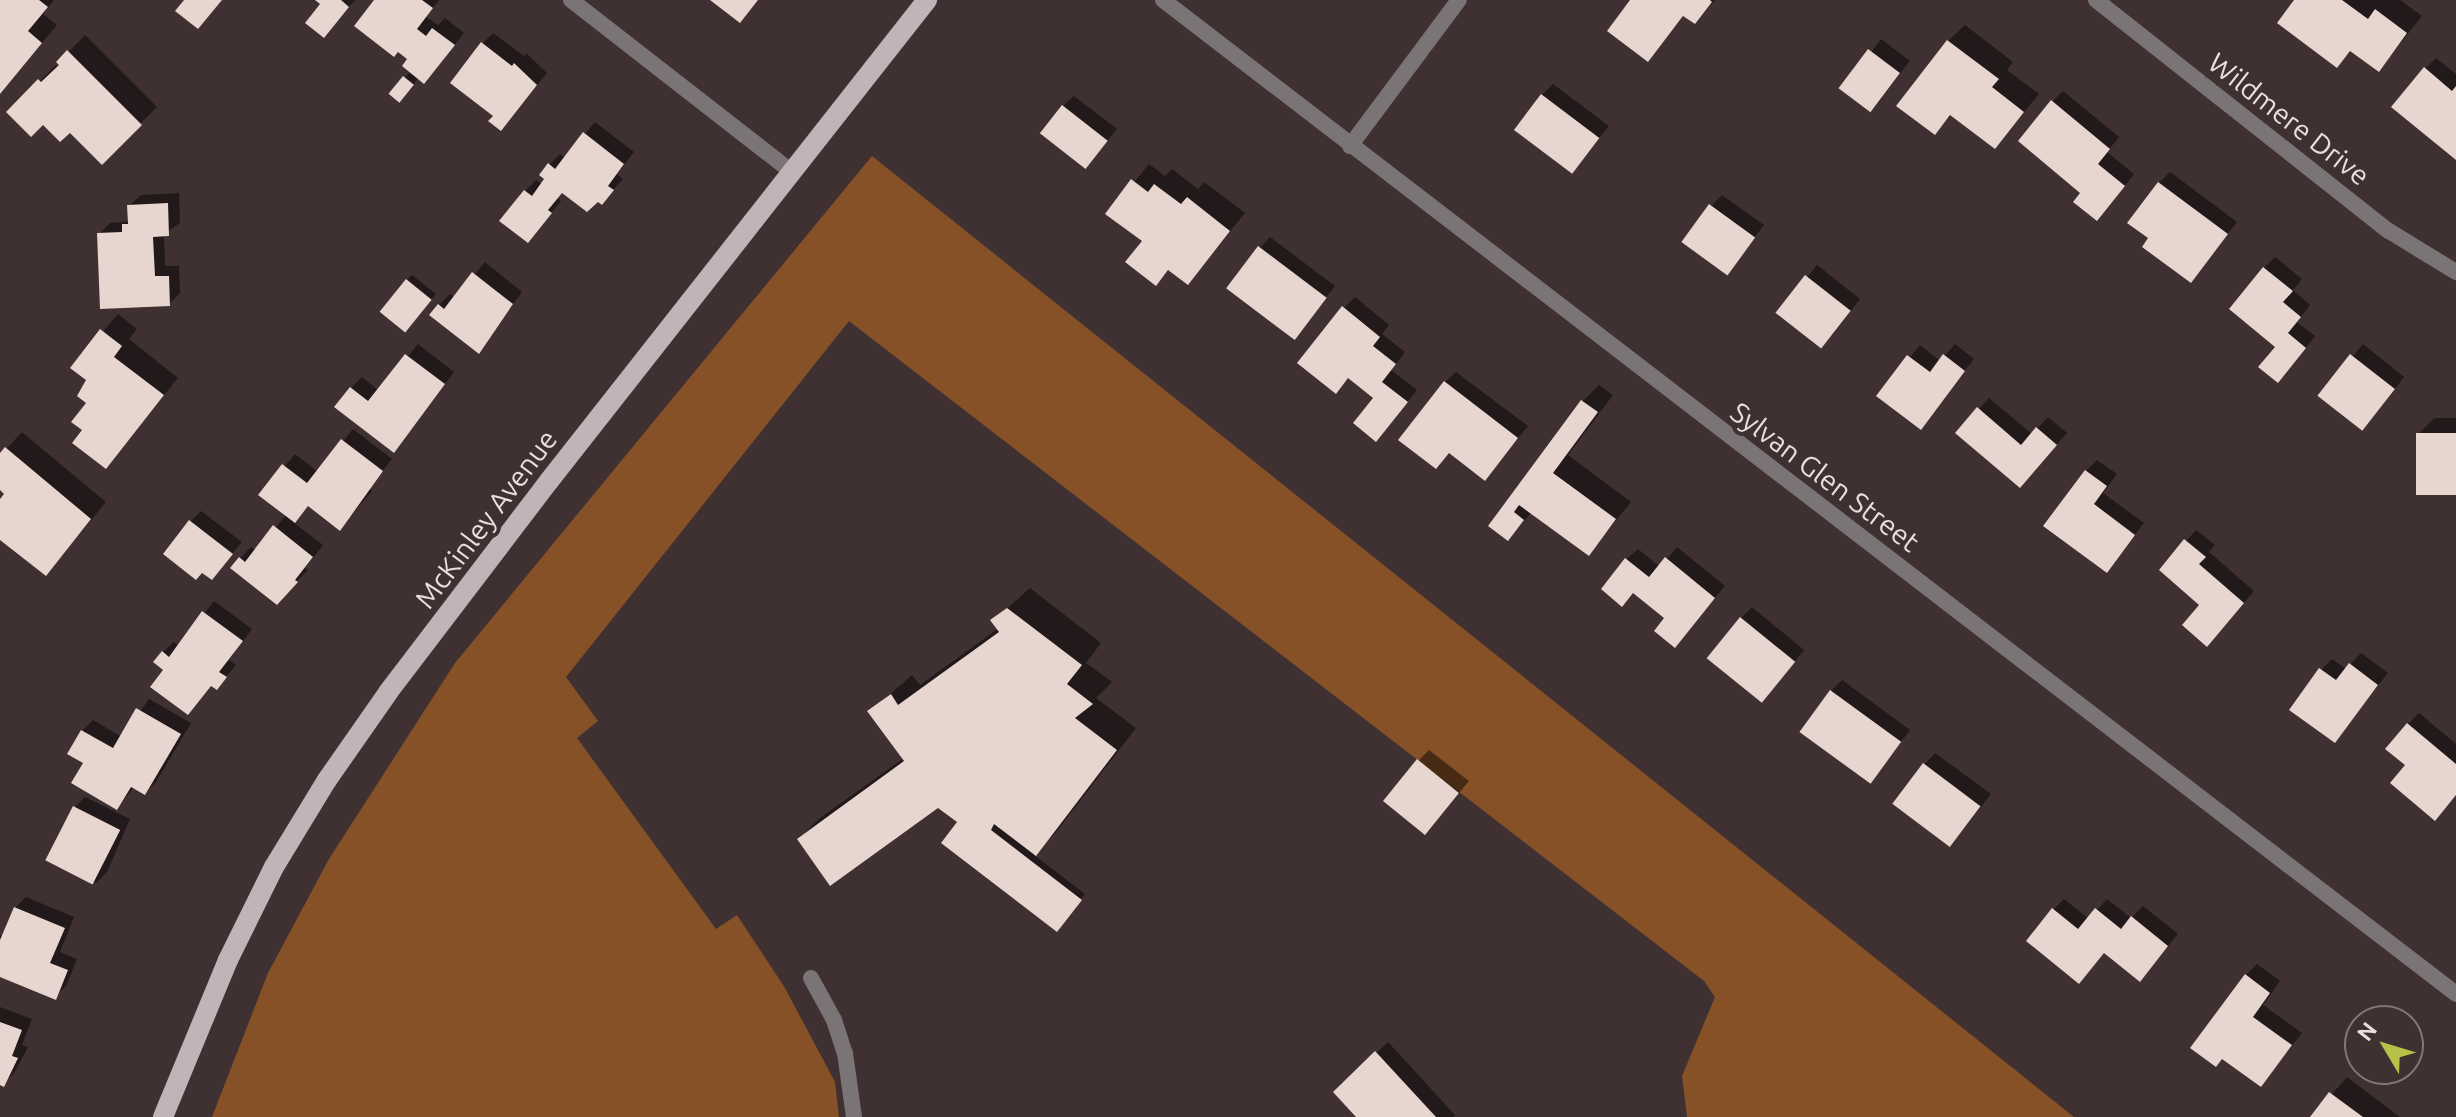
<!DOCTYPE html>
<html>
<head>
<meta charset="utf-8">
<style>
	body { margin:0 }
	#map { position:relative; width:2456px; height:1117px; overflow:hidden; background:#3f3031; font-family:Ubuntu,sans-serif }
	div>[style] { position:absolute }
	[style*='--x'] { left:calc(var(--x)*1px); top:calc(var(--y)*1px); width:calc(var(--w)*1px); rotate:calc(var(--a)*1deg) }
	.forest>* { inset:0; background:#875128 }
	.shadow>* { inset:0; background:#0007; transform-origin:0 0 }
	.building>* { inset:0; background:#e7d5d0; transform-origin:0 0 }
	.lane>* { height:16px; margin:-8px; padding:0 8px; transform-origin:8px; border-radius:8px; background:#7b7476 }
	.street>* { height:16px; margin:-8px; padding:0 8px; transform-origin:8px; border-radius:8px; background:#7b7476 }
	.primary>* { height:20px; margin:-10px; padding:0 10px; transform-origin:10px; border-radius:10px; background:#c1b3b7 }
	span { translate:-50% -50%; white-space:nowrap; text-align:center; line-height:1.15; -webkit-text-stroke:8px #3f3031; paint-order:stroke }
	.street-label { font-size:28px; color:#e8dfdf }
	.north { position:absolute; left:2344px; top:1005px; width:80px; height:80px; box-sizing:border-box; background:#3f3031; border:2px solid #837677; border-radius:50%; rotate:308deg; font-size:22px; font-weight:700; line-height:32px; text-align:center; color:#e8dfdf }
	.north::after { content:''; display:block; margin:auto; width:28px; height:36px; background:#b8c147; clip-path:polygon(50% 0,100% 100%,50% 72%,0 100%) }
</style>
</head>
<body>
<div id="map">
	<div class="forest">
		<i style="clip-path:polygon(872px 156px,2074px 1117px,1687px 1117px,1682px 1076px,1715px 997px,1704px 981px,849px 321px,566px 677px,598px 721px,577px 738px,716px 929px,737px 915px,785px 988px,835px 1082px,839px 1117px,212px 1117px,268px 973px,329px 859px,455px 663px)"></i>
	</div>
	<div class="shadow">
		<i style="clip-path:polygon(0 0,54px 0,43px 14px,57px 25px,0 93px)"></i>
		<i style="clip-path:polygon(318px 0,355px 0,324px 36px,323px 4px)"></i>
		<i style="clip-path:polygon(376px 0,439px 0,426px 17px,438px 25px,445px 18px,464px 33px,435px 70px,419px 77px,405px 95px,405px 78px,411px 71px,410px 58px)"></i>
		<i style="clip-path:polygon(1632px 0,1715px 0,1695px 22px,1685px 15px,1648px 59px)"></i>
		<i style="clip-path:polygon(2296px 0,2400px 0,2422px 16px,2379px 70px,2352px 50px,2337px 65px)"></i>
		<i style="clip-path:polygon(1965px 25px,2013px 62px,2007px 70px,2039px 94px,1995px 146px,1953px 114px,1934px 132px,1948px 41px)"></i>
		<i style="clip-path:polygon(493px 33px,524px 56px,527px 54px,547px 73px,501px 129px,495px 116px,482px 44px)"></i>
		<i style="clip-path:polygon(85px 35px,157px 107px,102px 162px,70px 130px,9px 112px,56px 65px,59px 68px,62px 65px,59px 62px)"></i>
		<i style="left:1881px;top:39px;width:36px;height:62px;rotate:37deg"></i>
		<i style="clip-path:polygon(2436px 58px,2456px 74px,2456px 156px,2425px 69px)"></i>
		<i style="clip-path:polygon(1553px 84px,1609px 126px,1572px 171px,1542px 95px)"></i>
		<i style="clip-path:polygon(2063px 91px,2119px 137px,2107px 152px,2134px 174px,2108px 207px,2083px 192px,2052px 102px)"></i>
		<i style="clip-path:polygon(1074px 96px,1117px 129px,1086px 167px,1063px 106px)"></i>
		<i style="clip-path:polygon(595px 122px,634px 152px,617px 174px,623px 179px,602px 202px,563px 191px,558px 198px,561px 201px,528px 241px,525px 191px,536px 180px,542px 185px,549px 165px,560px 154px,565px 158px)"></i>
		<i style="clip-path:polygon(1149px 164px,1165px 176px,1172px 169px,1198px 189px,1204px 182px,1245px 213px,1188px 283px,1170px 269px,1156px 283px,1144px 241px,1108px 214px)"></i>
		<i style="clip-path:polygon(2170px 172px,2237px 222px,2191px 281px,2151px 238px,2159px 183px)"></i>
		<i style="clip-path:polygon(179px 193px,180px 223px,164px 234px,165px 266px,179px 266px,180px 293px,169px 304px,99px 234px,110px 223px,126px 222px,130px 218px,129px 206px,141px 195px)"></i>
		<i style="clip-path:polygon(1722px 195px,1764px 225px,1727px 273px,1711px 206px)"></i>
		<i style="clip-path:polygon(1270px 237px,1335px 286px,1294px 337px,1260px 248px)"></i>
		<i style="clip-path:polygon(2275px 257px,2302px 279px,2293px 290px,2310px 305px,2297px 322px,2315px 336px,2289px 369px,2278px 346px,2264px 268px)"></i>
		<i style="clip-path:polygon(485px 262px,522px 292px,478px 351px,439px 305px,450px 294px,455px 298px)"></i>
		<i style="clip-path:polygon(1817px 265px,1860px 299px,1832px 335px,1778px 313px)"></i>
		<i style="clip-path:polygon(412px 275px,436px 294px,411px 325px,407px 280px)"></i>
		<i style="clip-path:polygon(1355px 297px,1389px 325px,1382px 334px,1405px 352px,1391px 370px,1417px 390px,1387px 428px,1376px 398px,1349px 377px,1335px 392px,1344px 308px)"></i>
		<i style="clip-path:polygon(118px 314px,137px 329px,129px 339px,178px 378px,106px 466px,85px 430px,88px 380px,73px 367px)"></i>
		<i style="clip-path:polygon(418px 344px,454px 372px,394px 451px,351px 388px,362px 377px,379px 391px)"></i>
		<i style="clip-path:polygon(1955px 344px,1974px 359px,1920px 427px,1879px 396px,1920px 345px,1940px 361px)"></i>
		<i style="clip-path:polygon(2363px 344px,2404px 377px,2373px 417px,2320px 395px)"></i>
		<i style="clip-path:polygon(1456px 372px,1528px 426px,1485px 478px,1450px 452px,1436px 467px,1445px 382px)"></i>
		<i style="clip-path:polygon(1599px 385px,1613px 395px,1568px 455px,1631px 502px,1588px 554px,1532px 512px,1508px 539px,1491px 526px,1583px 401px)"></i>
		<i style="clip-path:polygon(1989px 398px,2032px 434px,2048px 417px,2067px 433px,2030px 475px,1979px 409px)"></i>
		<i style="clip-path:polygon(2434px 418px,2456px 418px,2456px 493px,2418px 435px)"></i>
		<i style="clip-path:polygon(353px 429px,392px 459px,369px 488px,372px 491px,340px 528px,309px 505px,293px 522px,323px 545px,305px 568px,308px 570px,277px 602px,240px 558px,251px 547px,256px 551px,287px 514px,261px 494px,295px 454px,318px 472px)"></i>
		<i style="clip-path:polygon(22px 432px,106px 502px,46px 574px,0 538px,0 503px,7px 493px,0 488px,0 456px)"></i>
		<i style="clip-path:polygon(2097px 460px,2117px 474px,2103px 493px,2144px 523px,2107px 570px,2086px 471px)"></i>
		<i style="clip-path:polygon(201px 511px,242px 542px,212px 578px,203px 571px,190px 522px)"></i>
		<i style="clip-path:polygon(2196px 530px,2215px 545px,2209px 552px,2254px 591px,2218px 633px,2202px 604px,2186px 541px)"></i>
		<i style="clip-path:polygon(1677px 547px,1725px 586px,1675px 645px,1667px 618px,1627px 559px,1638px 549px,1660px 567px)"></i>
		<i style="clip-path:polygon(1030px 588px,1101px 643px,1086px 663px,1112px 682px,1096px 698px,1136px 728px,1056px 832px,1034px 855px,1085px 894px,1062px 924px,960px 822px,938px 805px,799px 839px,820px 818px,904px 758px,870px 712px,912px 675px,920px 685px,999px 628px,993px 621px)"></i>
		<i style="clip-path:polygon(214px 601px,252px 629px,229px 660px,236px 665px,216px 688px,212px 684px,188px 713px,166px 670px,163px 652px,174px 642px,179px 646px)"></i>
		<i style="clip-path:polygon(1752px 607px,1804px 650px,1772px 689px,1741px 618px)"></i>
		<i style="clip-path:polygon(2361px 653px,2388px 673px,2335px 740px,2321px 670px,2332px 659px,2346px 669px)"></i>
		<i style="clip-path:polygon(1842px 680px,1910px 730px,1871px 781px,1831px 691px)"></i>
		<i style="clip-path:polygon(149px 699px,191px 723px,156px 782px,145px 793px,134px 787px,117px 808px,86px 762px,82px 731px,93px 720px,122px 737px)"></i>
		<i style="clip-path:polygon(2419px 713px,2456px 744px,2456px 794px,2408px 765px,2408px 724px)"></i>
		<i style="clip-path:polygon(1429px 750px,1469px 781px,1426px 833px,1418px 761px)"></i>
		<i style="clip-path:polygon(1935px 753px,1991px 794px,1951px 845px,1925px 764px)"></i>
		<i style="clip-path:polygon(85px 797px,130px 819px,107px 872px,96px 883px,58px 841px,74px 808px)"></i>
		<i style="clip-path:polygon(26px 897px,74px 917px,60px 952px,77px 959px,66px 986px,55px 997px,0 975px,0 935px,4px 936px,15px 908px)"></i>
		<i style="clip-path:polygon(2064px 899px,2089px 919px,2107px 899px,2131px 918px,2143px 906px,2178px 934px,2140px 979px,2053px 910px)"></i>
		<i style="clip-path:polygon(2257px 964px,2280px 981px,2263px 1005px,2302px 1033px,2261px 1084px,2246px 975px)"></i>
		<i style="clip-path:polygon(0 1007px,32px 1019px,22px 1045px,28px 1047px,14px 1073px,3px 1084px,0 1083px)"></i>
		<i style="clip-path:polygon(1388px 1042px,1455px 1115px,1453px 1117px,1359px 1117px,1335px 1092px)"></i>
		<i style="clip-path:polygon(2347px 1077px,2400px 1117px,2312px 1117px)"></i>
	</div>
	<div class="building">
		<i style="clip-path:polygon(0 0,39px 0,48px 7px,28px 31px,42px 43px,0 94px)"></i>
		<i style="clip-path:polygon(184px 0,222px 0,198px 29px,175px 11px)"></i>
		<i style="clip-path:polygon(315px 0,341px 0,349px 7px,324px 38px,305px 23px,320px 4px)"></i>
		<i style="clip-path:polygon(374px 0,422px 0,433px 8px,417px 29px,426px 36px,432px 28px,455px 45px,424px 84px,402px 66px,407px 59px,398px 52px,394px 57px,354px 26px)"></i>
		<i style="clip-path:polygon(710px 0,758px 0,740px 23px)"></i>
		<i style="clip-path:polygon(1630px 0,1710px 0,1712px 2px,1695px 24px,1683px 16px,1648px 62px,1607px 31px)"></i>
		<i style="clip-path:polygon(2294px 0,2342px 0,2368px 19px,2375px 9px,2407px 33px,2379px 72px,2350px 51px,2337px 68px,2277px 23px)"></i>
		<i style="clip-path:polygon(1947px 40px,1999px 79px,1992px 87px,2024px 112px,1995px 149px,1950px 115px,1935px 135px,1896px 106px)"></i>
		<i style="clip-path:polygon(481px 42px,512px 66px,514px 63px,537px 85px,501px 131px,488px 121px,493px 116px,450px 83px)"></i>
		<i style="left:1868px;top:49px;width:40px;height:49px;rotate:37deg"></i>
		<i style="clip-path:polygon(67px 50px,142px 125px,102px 165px,70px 133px,60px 142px,43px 125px,31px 137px,6px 112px,38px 79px,41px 82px,59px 65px,56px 62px)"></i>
		<i style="clip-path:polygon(2424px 67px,2452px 91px,2456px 86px,2456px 160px,2391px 107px)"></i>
		<i style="left:403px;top:76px;width:14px;height:23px;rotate:39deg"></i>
		<i style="left:1541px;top:94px;width:73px;height:45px;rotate:37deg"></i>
		<i style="clip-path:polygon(2051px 100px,2110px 149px,2098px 164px,2125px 186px,2097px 221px,2073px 202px,2080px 193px,2018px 141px)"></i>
		<i style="left:1062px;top:105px;width:58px;height:36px;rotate:38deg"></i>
		<i style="clip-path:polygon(583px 132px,624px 164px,608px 186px,614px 190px,602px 205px,598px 202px,587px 212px,562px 193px,548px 210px,552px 213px,528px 243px,499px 221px,524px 190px,532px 196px,544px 179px,539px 175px,548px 163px,555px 169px)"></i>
		<i style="clip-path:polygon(1131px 179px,1148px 192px,1154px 184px,1181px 204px,1187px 197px,1230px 231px,1188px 285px,1168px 270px,1156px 286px,1125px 262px,1142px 241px,1105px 214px)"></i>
		<i style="clip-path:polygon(2158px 182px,2228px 234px,2191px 283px,2142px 247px,2148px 238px,2127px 223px)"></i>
		<i style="clip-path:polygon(168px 203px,169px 236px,153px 237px,155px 276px,169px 276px,170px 306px,100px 309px,97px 233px,122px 232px,122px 224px,128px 224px,127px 205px)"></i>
		<i style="left:1709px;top:204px;width:57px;height:47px;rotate:36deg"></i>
		<i style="left:1258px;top:246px;width:86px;height:53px;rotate:37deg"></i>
		<i style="clip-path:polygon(2263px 267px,2293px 291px,2283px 302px,2301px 317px,2288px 333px,2306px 348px,2278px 383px,2258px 367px,2275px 347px,2229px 309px)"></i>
		<i style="clip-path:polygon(472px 272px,513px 304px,479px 354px,429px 315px,438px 304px,444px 309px)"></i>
		<i style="left:1805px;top:275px;width:58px;height:48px;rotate:38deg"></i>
		<i style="left:406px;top:279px;width:33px;height:42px;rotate:39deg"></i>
		<i style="clip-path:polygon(1342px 306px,1380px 337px,1373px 346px,1396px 364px,1382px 382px,1408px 402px,1376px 442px,1353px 423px,1373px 398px,1348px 378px,1336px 394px,1297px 363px)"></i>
		<i style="clip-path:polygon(100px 329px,122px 346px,114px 357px,164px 395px,106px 469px,72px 443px,82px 430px,71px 422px,86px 403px,77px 396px,86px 380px,70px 368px)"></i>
		<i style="clip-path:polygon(405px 354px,445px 384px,394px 453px,334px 407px,350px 387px,368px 401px)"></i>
		<i style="clip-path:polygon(1943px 354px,1965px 371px,1921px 430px,1876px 396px,1907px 355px,1930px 372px)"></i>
		<i style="left:2350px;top:354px;width:57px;height:53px;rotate:38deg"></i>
		<i style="clip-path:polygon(1444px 381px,1518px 438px,1485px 481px,1449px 453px,1436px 469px,1398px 440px)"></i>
		<i style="clip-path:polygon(1581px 400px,1598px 412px,1553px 473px,1616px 519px,1589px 556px,1519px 505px,1514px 512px,1524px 520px,1508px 541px,1488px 526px)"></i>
		<i style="clip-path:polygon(1977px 407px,2021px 445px,2036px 427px,2057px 445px,2020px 488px,1955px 433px)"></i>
		<i style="left:2456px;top:433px;width:62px;height:40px;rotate:90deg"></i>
		<i style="clip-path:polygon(341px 439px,383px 471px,340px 531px,308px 506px,295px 523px,258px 495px,282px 464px,307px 483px)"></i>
		<i style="clip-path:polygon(5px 447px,91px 519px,46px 576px,0 540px,0 499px,4px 494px,0 490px,0 453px)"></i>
		<i style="clip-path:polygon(2085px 470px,2107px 486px,2094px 504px,2135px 535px,2107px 573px,2043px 526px)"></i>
		<i style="clip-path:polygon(189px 520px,233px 554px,212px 580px,202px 573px,196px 580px,163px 554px)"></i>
		<i style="clip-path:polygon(273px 525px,313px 557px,295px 580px,298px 582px,277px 605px,230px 568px,239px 557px,245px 562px)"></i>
		<i style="clip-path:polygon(2184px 539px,2206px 557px,2199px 564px,2244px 603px,2207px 647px,2182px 625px,2199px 605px,2159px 570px)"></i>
		<i style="clip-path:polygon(1665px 557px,1715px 598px,1675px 648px,1654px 631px,1664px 618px,1633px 593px,1622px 607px,1601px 589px,1625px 558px,1649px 577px)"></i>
		<i style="clip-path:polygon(1007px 608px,1082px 665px,1067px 684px,1093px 704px,1075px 718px,1117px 750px,1036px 856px,994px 824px,991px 830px,1082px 900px,1057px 932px,941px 843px,957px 822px,938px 808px,830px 886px,797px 839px,904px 761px,867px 711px,891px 694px,898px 705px,999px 632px,990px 620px)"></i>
		<i style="clip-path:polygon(202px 611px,243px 641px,219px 672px,227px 677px,217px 690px,211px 686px,188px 715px,150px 687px,163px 670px,153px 662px,162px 651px,169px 657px)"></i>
		<i style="left:1740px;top:617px;width:71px;height:53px;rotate:39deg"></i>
		<i style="clip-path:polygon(2349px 663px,2378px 685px,2335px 743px,2289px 710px,2319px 668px,2336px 680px)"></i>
		<i style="left:1830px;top:690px;width:88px;height:52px;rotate:36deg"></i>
		<i style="clip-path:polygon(136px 708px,181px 734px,145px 795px,131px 787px,117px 810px,71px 783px,83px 763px,67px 754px,81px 730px,113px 748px)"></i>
		<i style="clip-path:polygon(2407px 723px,2456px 764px,2456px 795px,2435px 821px,2390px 783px,2405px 765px,2385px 749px)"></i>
		<i style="left:1417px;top:759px;width:54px;height:54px;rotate:39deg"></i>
		<i style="left:1923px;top:763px;width:72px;height:51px;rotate:37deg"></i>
		<i style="left:73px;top:806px;width:53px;height:61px;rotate:27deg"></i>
		<i style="clip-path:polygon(14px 907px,65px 928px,50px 963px,68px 970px,56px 1000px,0 977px,0 940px)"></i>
		<i style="clip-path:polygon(2052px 908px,2078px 929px,2095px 908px,2121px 929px,2131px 916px,2168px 946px,2140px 982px,2104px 953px,2079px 984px,2026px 941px)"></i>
		<i style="clip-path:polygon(2245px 974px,2270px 993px,2253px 1017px,2292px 1045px,2261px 1087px,2222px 1059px,2216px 1067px,2190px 1048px)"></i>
		<i style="clip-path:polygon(0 1022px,22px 1030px,12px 1056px,18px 1058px,4px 1087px,0 1085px)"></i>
		<i style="clip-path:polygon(1375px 1051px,1436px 1117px,1356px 1117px,1333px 1092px)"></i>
		<i style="clip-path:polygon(2329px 1092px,2363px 1117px,2310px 1117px)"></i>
	</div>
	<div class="lane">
		<i style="--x:811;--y:978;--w:48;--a:61.3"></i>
		<i style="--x:834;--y:1020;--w:35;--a:72"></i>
		<i style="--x:845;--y:1053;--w:65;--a:82"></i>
	</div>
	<div class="street">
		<i style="--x:571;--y:0;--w:280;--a:37.9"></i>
		<i style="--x:1163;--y:0;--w:1631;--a:37.55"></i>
		<i style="--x:2096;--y:0;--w:373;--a:38.3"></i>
		<i style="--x:2389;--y:231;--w:79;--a:31.5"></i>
		<i style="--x:1350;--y:146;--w:182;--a:-53.3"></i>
	</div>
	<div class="primary">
		<i style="--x:163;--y:1117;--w:170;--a:-67.5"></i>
		<i style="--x:228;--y:960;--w:104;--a:-63.7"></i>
		<i style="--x:274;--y:867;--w:102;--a:-58.7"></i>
		<i style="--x:327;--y:780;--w:108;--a:-55.1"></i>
		<i style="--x:389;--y:691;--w:264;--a:-52.7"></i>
		<i style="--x:549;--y:481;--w:612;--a:-51.84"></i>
	</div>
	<div class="street-label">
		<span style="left:2289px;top:119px;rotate:38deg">Wildmere Drive</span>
		<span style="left:1825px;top:477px;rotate:37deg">Sylvan Glen Street</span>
		<span style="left:486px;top:519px;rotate:-53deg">McKinley Avenue</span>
	</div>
	<div class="north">N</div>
</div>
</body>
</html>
